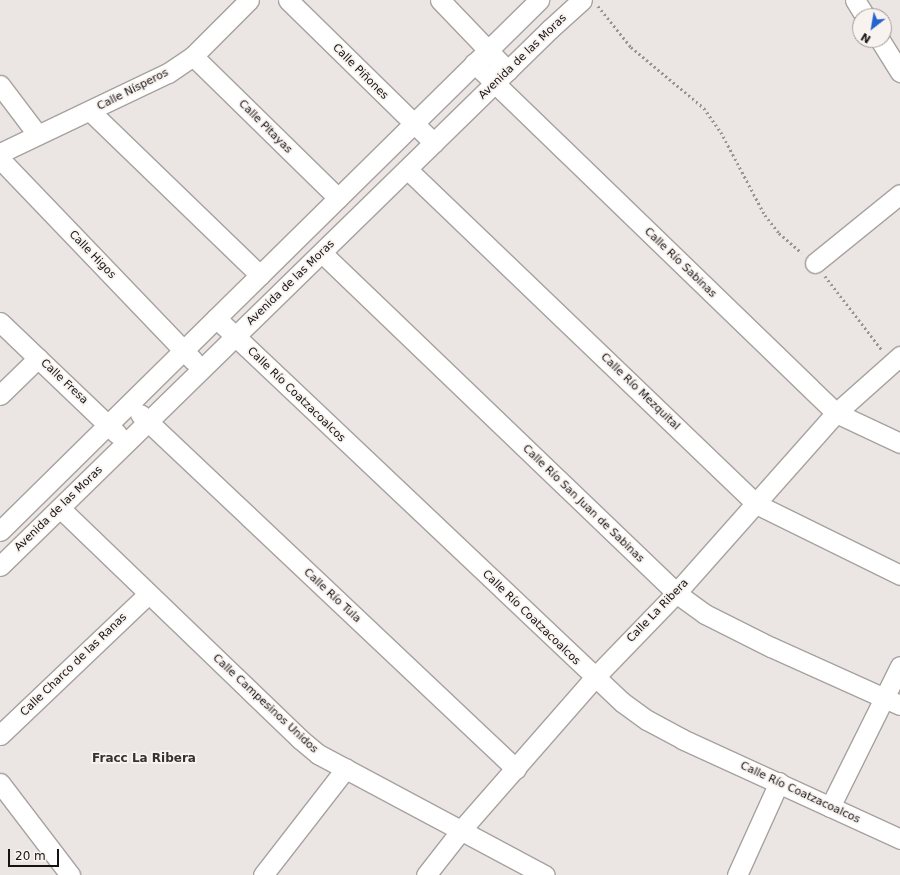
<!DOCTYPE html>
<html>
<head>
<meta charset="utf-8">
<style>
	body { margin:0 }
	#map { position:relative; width:900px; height:875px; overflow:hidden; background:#ebe6e3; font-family:"DejaVu Sans",sans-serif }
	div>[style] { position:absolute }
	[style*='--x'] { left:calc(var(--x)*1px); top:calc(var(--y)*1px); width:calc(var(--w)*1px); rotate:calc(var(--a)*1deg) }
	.path>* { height:2.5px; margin-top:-1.25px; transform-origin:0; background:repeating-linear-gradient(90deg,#979492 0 2px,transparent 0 5px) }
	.roads { filter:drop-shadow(1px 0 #a7a29f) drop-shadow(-1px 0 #a7a29f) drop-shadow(0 1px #a7a29f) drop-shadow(0 -1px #a7a29f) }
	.street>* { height:19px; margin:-9.5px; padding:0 9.5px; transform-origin:9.5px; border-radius:9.5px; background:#fff }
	span { translate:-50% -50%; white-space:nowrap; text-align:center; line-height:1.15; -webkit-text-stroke:3.5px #f9f3f0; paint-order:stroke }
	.street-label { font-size:11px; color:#151413 }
	.neighbourhood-label { font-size:12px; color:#35312f; font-weight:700 }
	.north { position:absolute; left:852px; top:8px; width:40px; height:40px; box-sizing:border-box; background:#f9f3f0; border:1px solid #9e9a98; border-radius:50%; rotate:211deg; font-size:11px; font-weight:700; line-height:16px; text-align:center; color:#151413 }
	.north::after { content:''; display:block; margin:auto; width:14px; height:18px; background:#2363cf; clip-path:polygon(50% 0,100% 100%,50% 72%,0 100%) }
	.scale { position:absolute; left:8px; top:849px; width:51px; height:18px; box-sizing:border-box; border:2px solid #151413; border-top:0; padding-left:5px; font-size:12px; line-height:14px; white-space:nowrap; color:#151413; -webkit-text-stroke:3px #f9f3f0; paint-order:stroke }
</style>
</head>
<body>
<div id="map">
	<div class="path">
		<i style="--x:598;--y:6;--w:53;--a:51.2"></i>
		<i style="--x:631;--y:47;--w:95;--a:39.9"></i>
		<i style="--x:704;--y:108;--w:29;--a:55"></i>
		<i style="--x:721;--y:132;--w:94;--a:62.1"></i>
		<i style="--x:765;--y:215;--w:23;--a:52"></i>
		<i style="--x:779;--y:233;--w:30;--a:41"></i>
		<i style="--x:825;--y:276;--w:93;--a:52.4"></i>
	</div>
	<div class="roads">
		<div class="street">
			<i style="--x:288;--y:0;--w:204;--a:44.4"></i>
			<i style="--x:440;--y:0;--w:98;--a:46.2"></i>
			<i style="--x:855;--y:0;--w:19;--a:58"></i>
			<i style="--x:880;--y:40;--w:38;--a:58"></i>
			<i style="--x:193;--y:56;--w:203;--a:44.4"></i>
			<i style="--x:474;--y:63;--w:504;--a:44.03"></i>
			<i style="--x:836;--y:413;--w:71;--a:25.1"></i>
			<i style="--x:0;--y:85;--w:61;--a:52.9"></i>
			<i style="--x:91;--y:112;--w:235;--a:44"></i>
			<i style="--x:0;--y:153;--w:186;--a:-25.5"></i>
			<i style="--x:168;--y:73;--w:30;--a:-34"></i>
			<i style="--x:193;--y:56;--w:79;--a:-45"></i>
			<i style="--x:0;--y:159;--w:279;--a:46.2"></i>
			<i style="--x:407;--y:169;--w:484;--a:43.8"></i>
			<i style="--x:756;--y:504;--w:161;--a:26.2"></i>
			<i style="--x:322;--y:253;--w:491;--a:43.8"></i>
			<i style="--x:676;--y:593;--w:36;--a:36"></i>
			<i style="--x:705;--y:614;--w:74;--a:26.6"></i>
			<i style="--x:771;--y:647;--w:141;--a:24.2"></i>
			<i style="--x:815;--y:263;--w:109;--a:-39.1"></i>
			<i style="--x:216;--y:318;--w:559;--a:43.4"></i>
			<i style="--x:622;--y:702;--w:31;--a:36"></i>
			<i style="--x:647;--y:720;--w:40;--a:28"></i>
			<i style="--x:682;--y:739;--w:240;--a:24.6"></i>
			<i style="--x:0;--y:322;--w:162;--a:43.7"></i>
			<i style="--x:0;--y:395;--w:53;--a:-44.2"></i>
			<i style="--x:140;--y:414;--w:517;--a:43.35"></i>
			<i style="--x:61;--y:509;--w:332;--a:43.9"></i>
			<i style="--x:300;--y:739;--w:23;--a:40"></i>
			<i style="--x:318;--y:754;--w:257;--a:28.1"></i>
			<i style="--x:0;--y:531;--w:757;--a:-44.57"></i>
			<i style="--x:0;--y:566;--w:769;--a:-44.31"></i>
			<i style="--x:550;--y:29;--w:43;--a:-42.2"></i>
			<i style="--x:0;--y:735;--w:204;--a:-43.6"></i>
			<i style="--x:0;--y:783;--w:116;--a:52.7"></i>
			<i style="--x:830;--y:807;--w:157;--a:-63.6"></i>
			<i style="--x:263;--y:875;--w:135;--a:-52.2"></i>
			<i style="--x:426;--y:875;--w:58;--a:-52"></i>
			<i style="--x:462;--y:829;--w:201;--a:-48.8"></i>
			<i style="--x:594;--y:678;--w:118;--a:-46"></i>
			<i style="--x:676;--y:593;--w:241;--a:-48.4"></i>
			<i style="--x:836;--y:413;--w:86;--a:-41.7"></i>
			<i style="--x:737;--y:875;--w:102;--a:-65.7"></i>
		</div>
	</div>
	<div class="street-label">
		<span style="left:523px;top:57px;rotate:-44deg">Avenida de las Moras</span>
		<span style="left:360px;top:72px;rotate:45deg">Calle Piñones</span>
		<span style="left:133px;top:90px;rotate:-27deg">Calle Nísperos</span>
		<span style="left:265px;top:127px;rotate:45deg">Calle Pitayas</span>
		<span style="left:92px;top:255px;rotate:46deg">Calle Higos</span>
		<span style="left:680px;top:263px;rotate:44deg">Calle Río Sabinas</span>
		<span style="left:291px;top:283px;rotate:-44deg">Avenida de las Moras</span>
		<span style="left:64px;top:382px;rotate:43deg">Calle Fresa</span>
		<span style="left:640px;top:392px;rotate:44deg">Calle Río Mezquital</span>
		<span style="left:296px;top:395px;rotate:44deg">Calle Río Coatzacoalcos</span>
		<span style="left:583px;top:504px;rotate:44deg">Calle Río San Juan de Sabinas</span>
		<span style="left:59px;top:509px;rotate:-44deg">Avenida de las Moras</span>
		<span style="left:332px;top:596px;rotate:43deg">Calle Río Tula</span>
		<span style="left:658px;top:611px;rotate:-46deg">Calle La Ribera</span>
		<span style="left:531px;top:618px;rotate:44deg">Calle Río Coatzacoalcos</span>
		<span style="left:74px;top:665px;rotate:-44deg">Calle Charco de las Ranas</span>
		<span style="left:265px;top:704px;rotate:43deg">Calle Campesinos Unidos</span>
		<span style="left:800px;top:793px;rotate:25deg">Calle Río Coatzacoalcos</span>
	</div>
	<div class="neighbourhood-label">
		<span style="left:144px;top:759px">Fracc La Ribera</span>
	</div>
	<div class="north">N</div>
	<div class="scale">20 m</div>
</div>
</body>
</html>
